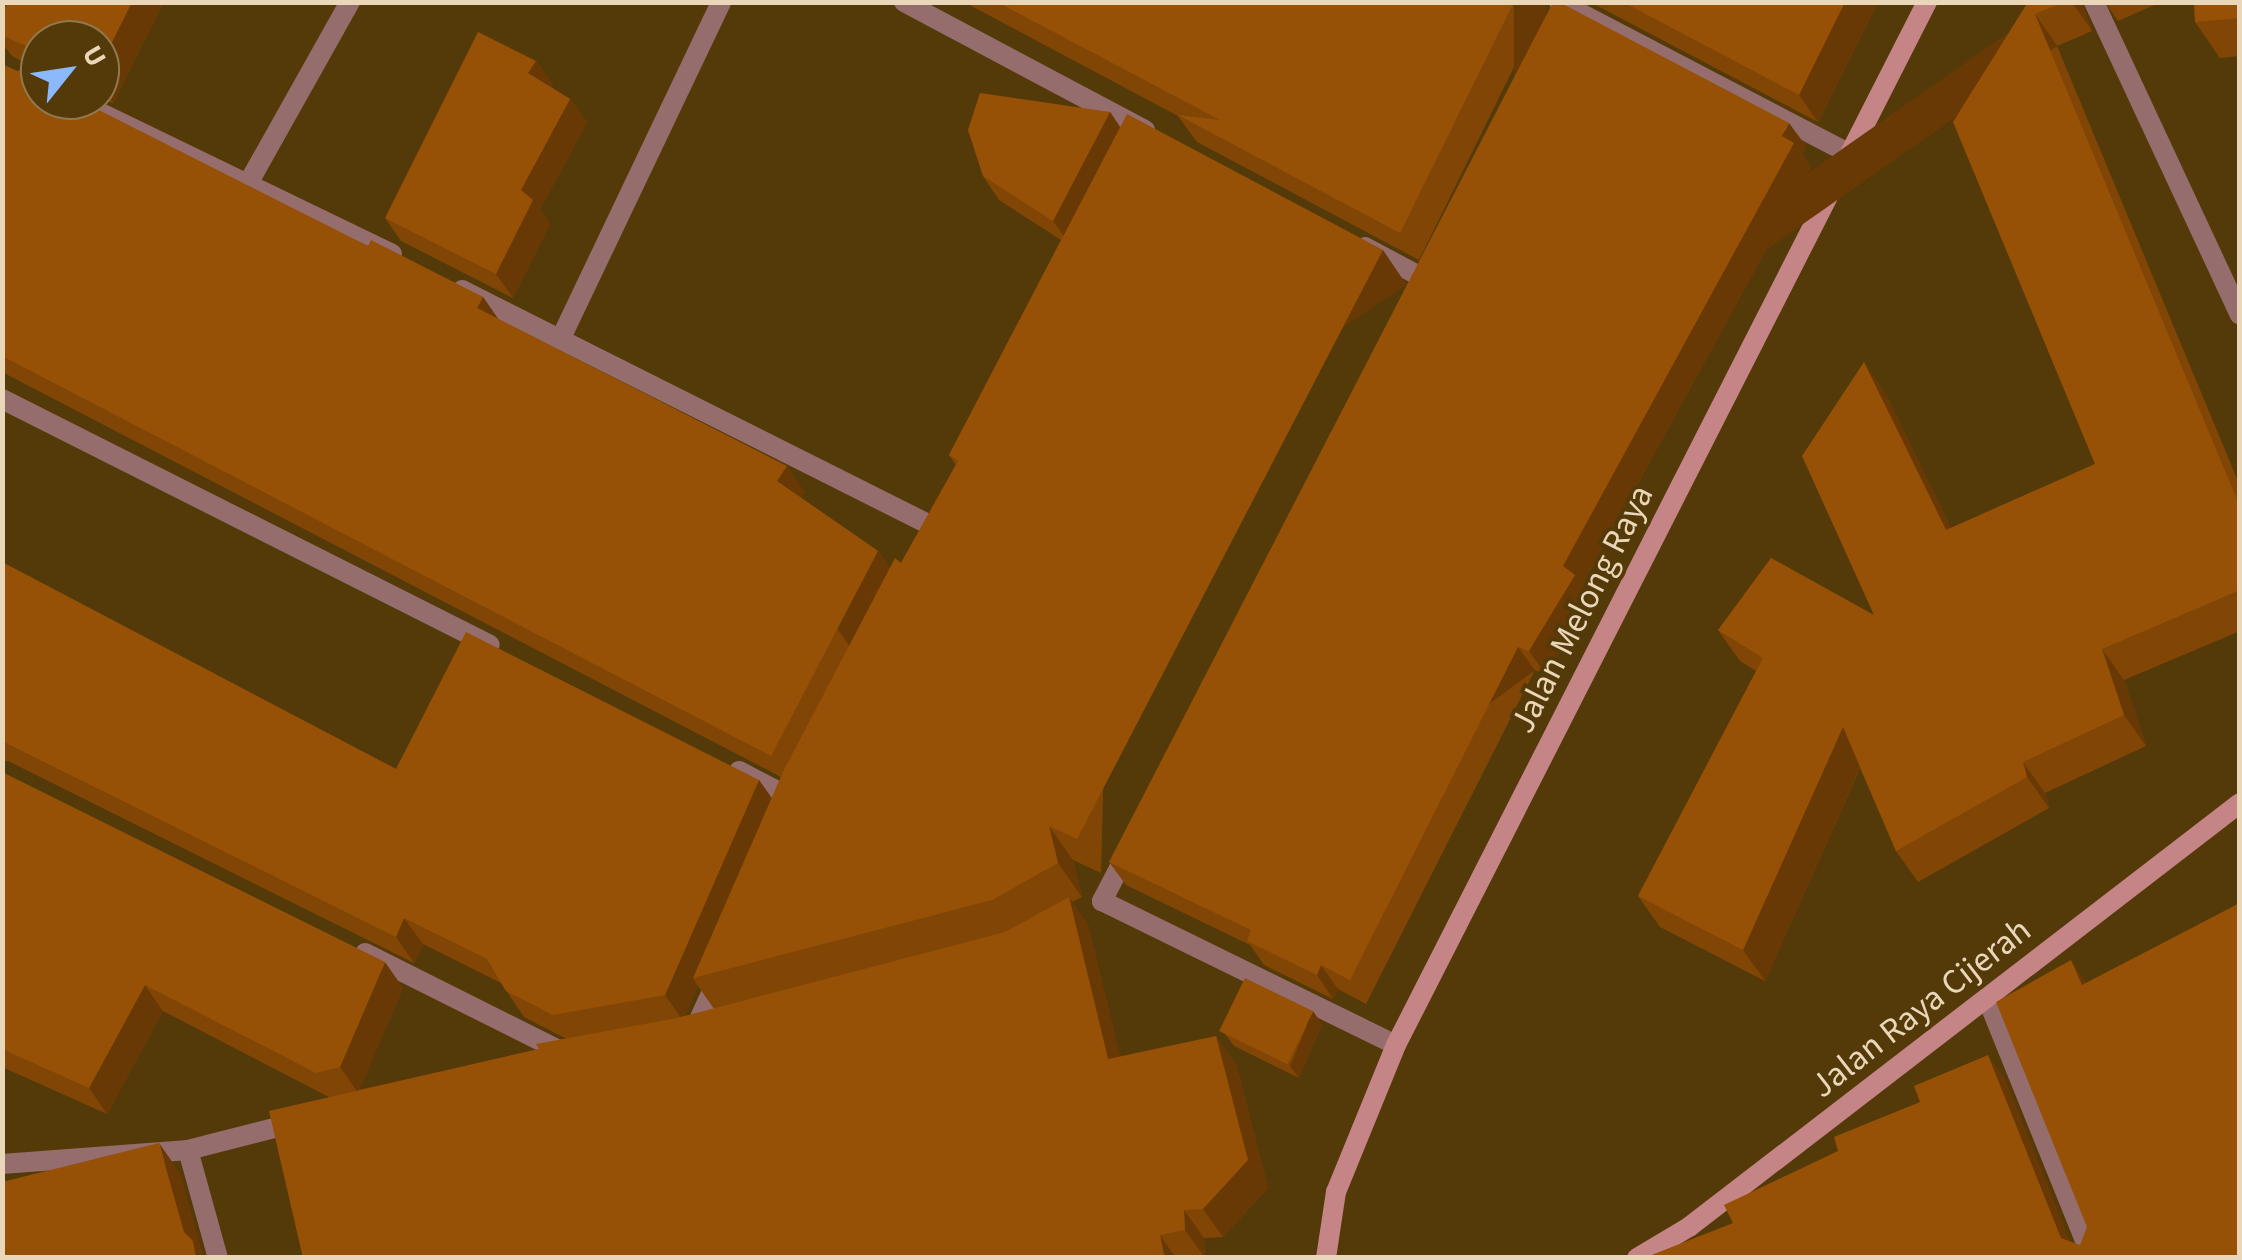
<!DOCTYPE html>
<html>
<head>
<meta charset="utf-8">
<style>
	body { margin:0 }
	#map { position:relative; width:2242px; height:1260px; overflow:hidden; background:#543a09; font-family:"Source Sans 3",sans-serif }
	div>[style] { position:absolute }
	[style*='--x'] { left:calc(var(--x)*1px); top:calc(var(--y)*1px); width:calc(var(--w)*1px); rotate:calc(var(--a)*1deg) }
	.minor>* { height:20px; margin:-10px; padding:0 10px; transform-origin:10px; border-radius:10px; background:#966d6d }
	.tertiary>* { height:20px; margin:-10px; padding:0 10px; transform-origin:10px; border-radius:10px; background:#966d6d }
	.secondary>* { height:20px; margin:-10px; padding:0 10px; transform-origin:10px; border-radius:10px; background:#c58485 }
	.wall>* { inset:0; background:#814606 }
	.shaded-wall>* { inset:0; background:#693905; transform-origin:0 0 }
	.building>* { inset:0; background:#965107; transform-origin:0 0 }
	span { translate:-50% -50%; white-space:nowrap; text-align:center; line-height:1.15; -webkit-text-stroke:8px #543a09; paint-order:stroke }
	.street-label { font-size:35px; color:#ead7b9 }
	.frame { position:absolute; inset:0; border:5px solid #ead7b9; pointer-events:none }
	.north { position:absolute; left:20px; top:20px; width:100px; height:100px; box-sizing:border-box; background:#543a09; border:2px solid #90794f; border-radius:50%; rotate:60deg; font-size:28px; font-weight:700; line-height:40px; text-align:center; color:#ead7b9 }
	.north::after { content:''; display:block; margin:auto; width:35px; height:45px; background:#8cb9fc; clip-path:polygon(50% 0,100% 100%,50% 72%,0 100%) }
</style>
</head>
<body>
<div id="map">
	<div class="minor">
		<i style="--x:904;--y:2;--w:273;--a:28"></i>
		<i style="--x:1559;--y:2;--w:328;--a:27.6"></i>
		<i style="--x:74;--y:100;--w:353;--a:25.8"></i>
		<i style="--x:250;--y:180;--w:204;--a:-60.7"></i>
		<i style="--x:1365;--y:247;--w:68;--a:28.1"></i>
		<i style="--x:1425;--y:279;--w:13;--a:117"></i>
		<i style="--x:462;--y:290;--w:530;--a:26.66"></i>
		<i style="--x:560;--y:340;--w:374;--a:-64.5"></i>
		<i style="--x:2;--y:399;--w:546;--a:26.75"></i>
		<i style="--x:739;--y:771;--w:63;--a:27.4"></i>
		<i style="--x:1129;--y:849;--w:59;--a:117.4"></i>
		<i style="--x:1102;--y:901;--w:327;--a:26.1"></i>
		<i style="--x:365;--y:953;--w:226;--a:26.6"></i>
		<i style="--x:1987;--y:998;--w:280;--a:68"></i>
		<i style="--x:693;--y:1033;--w:63;--a:-65.5"></i>
		<i style="--x:188;--y:1150;--w:112;--a:74.5"></i>
		<i style="--x:2;--y:1164;--w:187;--a:-4.3"></i>
		<i style="--x:188;--y:1150;--w:114;--a:-14.3"></i>
	</div>
	<div class="tertiary">
		<i style="--x:2094;--y:2;--w:345;--a:65"></i>
	</div>
	<div class="secondary">
		<i style="--x:1326;--y:1258;--w:67;--a:-81.4"></i>
		<i style="--x:1336;--y:1192;--w:159;--a:-67.8"></i>
		<i style="--x:1396;--y:1045;--w:1170;--a:-63.02"></i>
		<i style="--x:1637;--y:1258;--w:61;--a:-30.8"></i>
		<i style="--x:1689;--y:1227;--w:695;--a:-37.58"></i>
	</div>
	<div class="wall">
		<i style="clip-path:polygon(evenodd,8px 2px,164px 2px,113px 103px,100px 98px,100px 40px,40px 40px,40px 100px,483px 297px,498px 319px,805px 492px,801px 498px,878px 551px,890px 568px,901px 563px,956px 465px,949px 455px,1061px 240px,999px 200px,983px 176px,1110px 112px,1120px 127px,1101px 873px,1073px 860px,1082px 897px,1072px 902px,1088px 925px,1120px 1057px,1236px 1064px,1268px 1188px,1223px 1237px,1204px 1238px,1205px 1258px,303px 1258px,329px 1097px,163px 1011px,107px 1114px,2px 1067px,2px 772px,403px 988px,359px 1090px,539px 1049px,567px 1039px,524px 1017px,501px 983px,423px 944px,414px 963px,8px 761px,2px 761px,2px 562px,396px 769px,759px 780px,772px 798px,781px 777px,2px 372px,2px 64px,17px 71px,31px 68px,31px 66px,12px 56px,2px 43px,2px 13px,8px 2px,698px 986px,714px 1009px,685px 1016px,698px 986px)"></i>
		<i style="clip-path:polygon(964px 2px,1546px 2px,1419px 260px,1197px 142px,1178px 116px)"></i>
		<i style="clip-path:polygon(1590px 2px,1878px 2px,1818px 122px)"></i>
		<i style="clip-path:polygon(2028px 2px,2081px 2px,2092px 31px,2057px 46px,2240px 486px,2240px 631px,2124px 680px,2146px 746px,2045px 793px,2049px 808px,1918px 882px,1896px 851px,1860px 768px,1765px 981px,1660px 927px,1638px 896px,1756px 671px,1740px 661px,1718px 630px,1874px 615px,1886px 394px,1951px 528px,2095px 464px)"></i>
		<i style="clip-path:polygon(2105px 2px,2161px 2px,2118px 21px)"></i>
		<i style="clip-path:polygon(2240px 2px,2240px 56px,2220px 58px,2195px 22px)"></i>
		<i style="clip-path:polygon(536px 61px,553px 85px,551px 87px,570px 99px,587px 122px,540px 209px,550px 224px,513px 298px,401px 241px,385px 218px)"></i>
		<i style="clip-path:polygon(1806px 146px,1802px 154px,1811px 167px,1582px 586px,1592px 599px,1546px 675px,1535px 670px,1366px 1004px,1338px 989px,1333px 999px,1264px 965px,1250px 945px,1126px 885px,1109px 862px)"></i>
		<i style="clip-path:polygon(1322px 1024px,1299px 1078px,1234px 1046px,1225px 1034px)"></i>
	</div>
	<div class="shaded-wall">
		<i style="clip-path:polygon(132px 2px,164px 2px,113px 103px,100px 84px,100px 66px)"></i>
		<i style="left:1514px;top:2px;width:32px;height:258px"></i>
		<i style="clip-path:polygon(1845px 2px,1878px 2px,1818px 122px,1799px 95px)"></i>
		<i style="clip-path:polygon(2072px 2px,2081px 2px,2092px 31px)"></i>
		<i style="left:2035px;top:14px;width:39px;height:534px;rotate:55deg"></i>
		<i style="clip-path:polygon(536px 61px,553px 85px,545px 96px,528px 73px)"></i>
		<i style="clip-path:polygon(570px 99px,587px 122px,540px 209px,550px 224px,513px 298px,496px 274px,521px 190px)"></i>
		<i style="clip-path:polygon(1110px 112px,1126px 136px,1070px 245px,1053px 221px)"></i>
		<i style="clip-path:polygon(1789px 123px,1806px 146px,1802px 154px,1811px 167px,1582px 586px,1592px 599px,1546px 675px,1529px 651px,1563px 566px)"></i>
		<i style="left:1383px;top:250px;width:42px;height:664px;rotate:56deg"></i>
		<i style="clip-path:polygon(483px 297px,501px 323px,477px 308px)"></i>
		<i style="clip-path:polygon(1864px 362px,1886px 394px,1968px 562px,1946px 530px)"></i>
		<i style="clip-path:polygon(787px 466px,805px 492px,795px 506px,777px 481px)"></i>
		<i style="left:878px;top:551px;width:32px;height:231px;rotate:55deg"></i>
		<i style="left:1518px;top:647px;width:29px;height:373px;rotate:54deg"></i>
		<i style="clip-path:polygon(2102px 649px,2124px 680px,2146px 746px,2124px 715px)"></i>
		<i style="clip-path:polygon(1843px 727px,1864px 758px,1765px 981px,1743px 950px)"></i>
		<i style="clip-path:polygon(2023px 762px,2045px 793px,2049px 808px,2027px 777px)"></i>
		<i style="clip-path:polygon(759px 780px,777px 806px,693px 978px,698px 986px,683px 1021px,665px 995px)"></i>
		<i style="clip-path:polygon(1049px 826px,1073px 860px,1082px 897px,1058px 863px)"></i>
		<i style="clip-path:polygon(1069px 897px,1088px 925px,1128px 1087px,1108px 1059px)"></i>
		<i style="clip-path:polygon(404px 918px,423px 944px,414px 963px,396px 937px)"></i>
		<i style="clip-path:polygon(2071px 960px,2088px 986px,2082px 985px)"></i>
		<i style="clip-path:polygon(385px 962px,403px 988px,358px 1093px,340px 1067px)"></i>
		<i style="clip-path:polygon(1321px 965px,1338px 989px,1333px 999px,1317px 975px)"></i>
		<i style="clip-path:polygon(145px 985px,163px 1011px,107px 1114px,89px 1088px)"></i>
		<i style="clip-path:polygon(1313px 1011px,1322px 1024px,1299px 1078px,1290px 1066px)"></i>
		<i style="clip-path:polygon(1216px 1036px,1236px 1064px,1268px 1188px,1223px 1237px,1203px 1209px)"></i>
		<i style="clip-path:polygon(1988px 1055px,2006px 1081px,2077px 1258px,2061px 1238px)"></i>
		<i style="clip-path:polygon(159px 1143px,180px 1173px,204px 1258px,196px 1258px,184px 1232px)"></i>
		<i style="clip-path:polygon(1184px 1210px,1204px 1238px,1205px 1258px,1185px 1230px)"></i>
		<i style="clip-path:polygon(1160px 1235px,1176px 1258px,1166px 1258px,1164px 1255px)"></i>
	</div>
	<div class="building">
		<i style="clip-path:polygon(8px 2px,132px 2px,100px 66px,100px 40px,40px 40px,40px 100px,79px 100px,368px 246px,371px 240px,483px 297px,477px 308px,787px 466px,777px 481px,878px 551px,771px 756px,2px 356px,2px 64px,17px 71px,31px 68px,32px 49px,2px 35px,2px 13px)"></i>
		<i style="clip-path:polygon(997px 2px,1514px 2px,1400px 233px,1178px 115px,1220px 120px)"></i>
		<i style="clip-path:polygon(1553px 2px,1559px 2px,1789px 123px,1782px 136px,1794px 143px,1563px 566px,1575px 575px,1529px 651px,1518px 647px,1350px 980px,1321px 965px,1317px 975px,1247px 941px,1251px 930px,1109px 862px)"></i>
		<i style="clip-path:polygon(1623px 2px,1845px 2px,1799px 95px)"></i>
		<i style="clip-path:polygon(2028px 2px,2064px 2px,2035px 14px,2240px 507px,2240px 590px,2102px 649px,2124px 715px,2023px 762px,2027px 777px,1896px 851px,1843px 727px,1743px 950px,1638px 896px,1763px 658px,1718px 630px,1771px 558px,1874px 615px,1802px 456px,1864px 362px,1946px 530px,2095px 464px,1953px 122px)"></i>
		<i style="clip-path:polygon(2194px 2px,2240px 2px,2240px 18px,2195px 22px)"></i>
		<i style="clip-path:polygon(478px 32px,536px 61px,528px 73px,570px 99px,521px 190px,533px 200px,496px 274px,385px 218px)"></i>
		<i style="clip-path:polygon(980px 93px,1110px 112px,1053px 221px,983px 176px,968px 130px)"></i>
		<i style="clip-path:polygon(1127px 114px,1383px 250px,1077px 839px,1049px 826px,1058px 863px,992px 900px,693px 978px,783px 772px,895px 558px,901px 563px,958px 461px,949px 455px)"></i>
		<i style="clip-path:polygon(2px 562px,396px 769px,466px 632px,759px 780px,665px 995px,553px 1015px,506px 991px,487px 959px,404px 918px,396px 937px,2px 741px)"></i>
		<i style="clip-path:polygon(2px 772px,385px 962px,340px 1067px,316px 1073px,145px 985px,89px 1088px,2px 1049px)"></i>
		<i style="clip-path:polygon(1069px 897px,1108px 1059px,1216px 1036px,1248px 1160px,1203px 1209px,1184px 1210px,1185px 1230px,1160px 1235px,1164px 1255px,1149px 1258px,303px 1258px,269px 1111px,539px 1049px,536px 1044px,677px 1018px,1005px 932px)"></i>
		<i style="clip-path:polygon(2240px 902px,2240px 1258px,1644px 1258px,1733px 1223px,1724px 1205px,1838px 1151px,1834px 1137px,1920px 1102px,1914px 1086px,1988px 1055px,2061px 1238px,2080px 1245px,2087px 1227px,1996px 1002px,2071px 960px,2082px 985px,2234px 906px)"></i>
		<i style="left:1245px;top:978px;width:76px;height:59px;rotate:26deg"></i>
		<i style="clip-path:polygon(159px 1143px,184px 1232px,193px 1241px,196px 1258px,2px 1258px,2px 1182px)"></i>
	</div>
	<div class="street-label">
		<span style="left:1582px;top:609px;rotate:-63deg">Jalan Melong Raya</span>
		<span style="left:1921px;top:1008px;rotate:-38deg">Jalan Raya Cijerah</span>
	</div>
	<div class="frame"></div>
	<div class="north">U</div>
</div>
</body>
</html>
